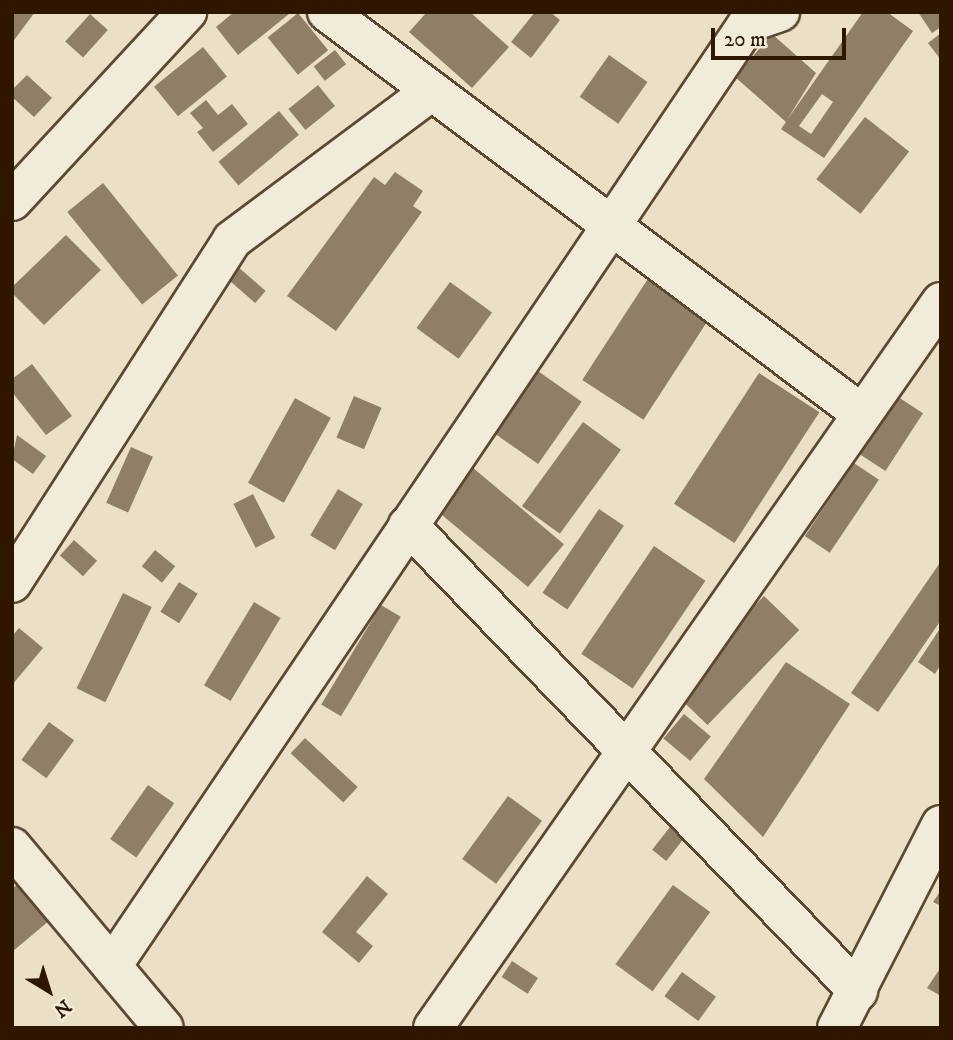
<!DOCTYPE html>
<html>
<head>
<meta charset="utf-8">
<style>
	body { margin:0 }
	#map { position:relative; width:953px; height:1040px; overflow:hidden; background:#eae0c6; font-family:"IM FELL DW Pica",serif }
	div>[style] { position:absolute }
	[style*='--x'] { left:calc(var(--x)*1px); top:calc(var(--y)*1px); width:calc(var(--w)*1px); rotate:calc(var(--a)*1deg) }
	.building>* { inset:0; background:#907f67; transform-origin:0 0 }
	.roads { filter:drop-shadow(2px 0 #5d4832) drop-shadow(-2px 0 #5d4832) drop-shadow(0 2px #5d4832) drop-shadow(0 -2px #5d4832) }
	.minor>* { height:38px; margin:-19px; padding:0 19px; transform-origin:19px; border-radius:19px; background:#f1ebda }
	span { translate:-50% -50%; white-space:nowrap; text-align:center; line-height:1.15; -webkit-text-stroke:7px #f1ebda; paint-order:stroke }
	.frame { position:absolute; inset:0; border:14px solid #2e1601; pointer-events:none }
	.north { position:absolute; left:14px; top:956px; width:70px; height:70px; -webkit-text-stroke:5px #f1ebda; paint-order:stroke; rotate:142deg; font-size:19px; font-weight:700; line-height:28px; text-align:center; color:#2e1601 }
	.north::after { content:''; display:block; margin:auto; width:24px; height:32px; background:#2e1601; clip-path:polygon(50% 0,100% 100%,50% 72%,0 100%) }
	.scale { position:absolute; left:711px; top:28px; width:135px; height:32px; box-sizing:border-box; border:4px solid #2e1601; border-top:0; padding-left:9px; font-size:21px; line-height:24px; white-space:nowrap; color:#2e1601; -webkit-text-stroke:5px #f1ebda; paint-order:stroke }
</style>
</head>
<body>
<div id="map">
	<div class="building">
		<i style="clip-path:polygon(12px 12px,35px 12px,12px 43px)"></i>
		<i style="clip-path:polygon(234px 12px,287px 12px,289px 14px,238px 55px,216px 27px)"></i>
		<i style="clip-path:polygon(427px 12px,470px 12px,509px 47px,472px 88px,409px 32px)"></i>
		<i style="clip-path:polygon(535px 12px,550px 12px,560px 20px,531px 58px,511px 42px)"></i>
		<i style="clip-path:polygon(evenodd,863px 12px,887px 12px,913px 31px,824px 158px,781px 129px,786px 122px,735px 77px,772px 34px,816px 73px,787px 120px,863px 12px,822px 94px,833px 102px,811px 134px,799px 126px,822px 94px)"></i>
		<i style="clip-path:polygon(918px 12px,941px 12px,941px 27px,932px 33px)"></i>
		<i style="left:298px;top:13px;width:48px;height:39px;rotate:51deg"></i>
		<i style="left:90px;top:14px;width:24px;height:37px;rotate:42deg"></i>
		<i style="clip-path:polygon(941px 33px,941px 60px,928px 43px)"></i>
		<i style="left:203px;top:47px;width:38px;height:63px;rotate:51deg"></i>
		<i style="left:335px;top:50px;width:18px;height:27px;rotate:52deg"></i>
		<i style="left:609px;top:55px;width:47px;height:51px;rotate:35deg"></i>
		<i style="clip-path:polygon(27px 75px,52px 98px,34px 117px,12px 97px,12px 90px)"></i>
		<i style="left:318px;top:85px;width:27px;height:38px;rotate:51deg"></i>
		<i style="clip-path:polygon(206px 100px,218px 115px,232px 104px,248px 124px,213px 152px,197px 132px,203px 128px,190px 113px)"></i>
		<i style="left:279px;top:111px;width:31px;height:79px;rotate:50deg"></i>
		<i style="left:865px;top:117px;width:56px;height:79px;rotate:38deg"></i>
		<i style="clip-path:polygon(395px 172px,423px 191px,413px 206px,422px 212px,336px 331px,287px 296px,374px 177px,385px 185px)"></i>
		<i style="left:103px;top:183px;width:119px;height:46px;rotate:51deg"></i>
		<i style="clip-path:polygon(66px 235px,101px 270px,44px 325px,12px 293px,12px 287px)"></i>
		<i style="left:237px;top:266px;width:38px;height:16px;rotate:41deg"></i>
		<i style="left:653px;top:271px;width:73px;height:130px;rotate:33deg"></i>
		<i style="left:450px;top:282px;width:52px;height:57px;rotate:36deg"></i>
		<i style="clip-path:polygon(32px 364px,72px 416px,46px 435px,12px 392px,12px 379px)"></i>
		<i style="left:535px;top:369px;width:57px;height:76px;rotate:35deg"></i>
		<i style="left:759px;top:373px;width:72px;height:156px;rotate:33deg"></i>
		<i style="left:892px;top:393px;width:37px;height:69px;rotate:33deg"></i>
		<i style="left:354px;top:396px;width:30px;height:45px;rotate:23deg"></i>
		<i style="left:295px;top:398px;width:41px;height:97px;rotate:29deg"></i>
		<i style="left:583px;top:422px;width:47px;height:104px;rotate:36deg"></i>
		<i style="clip-path:polygon(17px 435px,46px 456px,33px 474px,12px 459px)"></i>
		<i style="left:131px;top:447px;width:24px;height:61px;rotate:24deg"></i>
		<i style="left:854px;top:463px;width:30px;height:88px;rotate:34deg"></i>
		<i style="left:472px;top:467px;width:120px;height:56px;rotate:40deg"></i>
		<i style="left:338px;top:489px;width:29px;height:54px;rotate:31deg"></i>
		<i style="left:253px;top:494px;width:49px;height:22px;rotate:63deg"></i>
		<i style="left:599px;top:509px;width:30px;height:101px;rotate:34deg"></i>
		<i style="left:74px;top:540px;width:31px;height:21px;rotate:42deg"></i>
		<i style="left:654px;top:546px;width:62px;height:130px;rotate:34deg"></i>
		<i style="left:155px;top:550px;width:26px;height:21px;rotate:39deg"></i>
		<i style="clip-path:polygon(941px 561px,941px 620px,878px 712px,851px 693px)"></i>
		<i style="left:179px;top:582px;width:22px;height:35px;rotate:32deg"></i>
		<i style="left:123px;top:593px;width:32px;height:106px;rotate:26deg"></i>
		<i style="left:764px;top:596px;width:49px;height:132px;rotate:44deg"></i>
		<i style="left:254px;top:602px;width:31px;height:97px;rotate:31deg"></i>
		<i style="left:381px;top:605px;width:23px;height:116px;rotate:31deg"></i>
		<i style="clip-path:polygon(941px 627px,941px 664px,935px 674px,918px 662px)"></i>
		<i style="clip-path:polygon(19px 628px,43px 648px,12px 685px,12px 636px)"></i>
		<i style="clip-path:polygon(786px 662px,850px 704px,763px 837px,704px 779px)"></i>
		<i style="left:684px;top:714px;width:35px;height:32px;rotate:40deg"></i>
		<i style="left:49px;top:722px;width:31px;height:47px;rotate:36deg"></i>
		<i style="left:305px;top:738px;width:72px;height:21px;rotate:43deg"></i>
		<i style="left:148px;top:785px;width:32px;height:66px;rotate:35deg"></i>
		<i style="left:508px;top:796px;width:42px;height:78px;rotate:36deg"></i>
		<i style="left:670px;top:827px;width:18px;height:29px;rotate:38deg"></i>
		<i style="clip-path:polygon(367px 876px,388px 894px,356px 932px,373px 946px,359px 963px,322px 932px)"></i>
		<i style="clip-path:polygon(19px 883px,50px 920px,12px 952px,12px 889px)"></i>
		<i style="left:673px;top:885px;width:46px;height:98px;rotate:36deg"></i>
		<i style="clip-path:polygon(941px 890px,941px 906px,933px 902px)"></i>
		<i style="left:512px;top:961px;width:31px;height:19px;rotate:33deg"></i>
		<i style="clip-path:polygon(941px 967px,941px 996px,927px 988px)"></i>
		<i style="left:682px;top:972px;width:42px;height:30px;rotate:36deg"></i>
	</div>
	<div class="roads">
		<div class="minor">
			<i style="--x:327;--y:12;--w:669;--a:36.92"></i>
			<i style="--x:12;--y:201;--w:258;--a:-47.2"></i>
			<i style="--x:408;--y:525;--w:648;--a:46"></i>
			<i style="--x:12;--y:583;--w:407;--a:-57.3"></i>
			<i style="--x:232;--y:240;--w:249;--a:-36.7"></i>
			<i style="--x:12;--y:847;--w:236;--a:50"></i>
			<i style="--x:112;--y:966;--w:1137;--a:-56"></i>
			<i style="--x:748;--y:23;--w:34;--a:-19"></i>
			<i style="--x:433;--y:1028;--w:886;--a:-55.02"></i>
			<i style="--x:837;--y:1028;--w:228;--a:-62.9"></i>
		</div>
	</div>
	<div class="frame"></div>
	<div class="north">N</div>
	<div class="scale">20 m</div>
</div>
</body>
</html>
